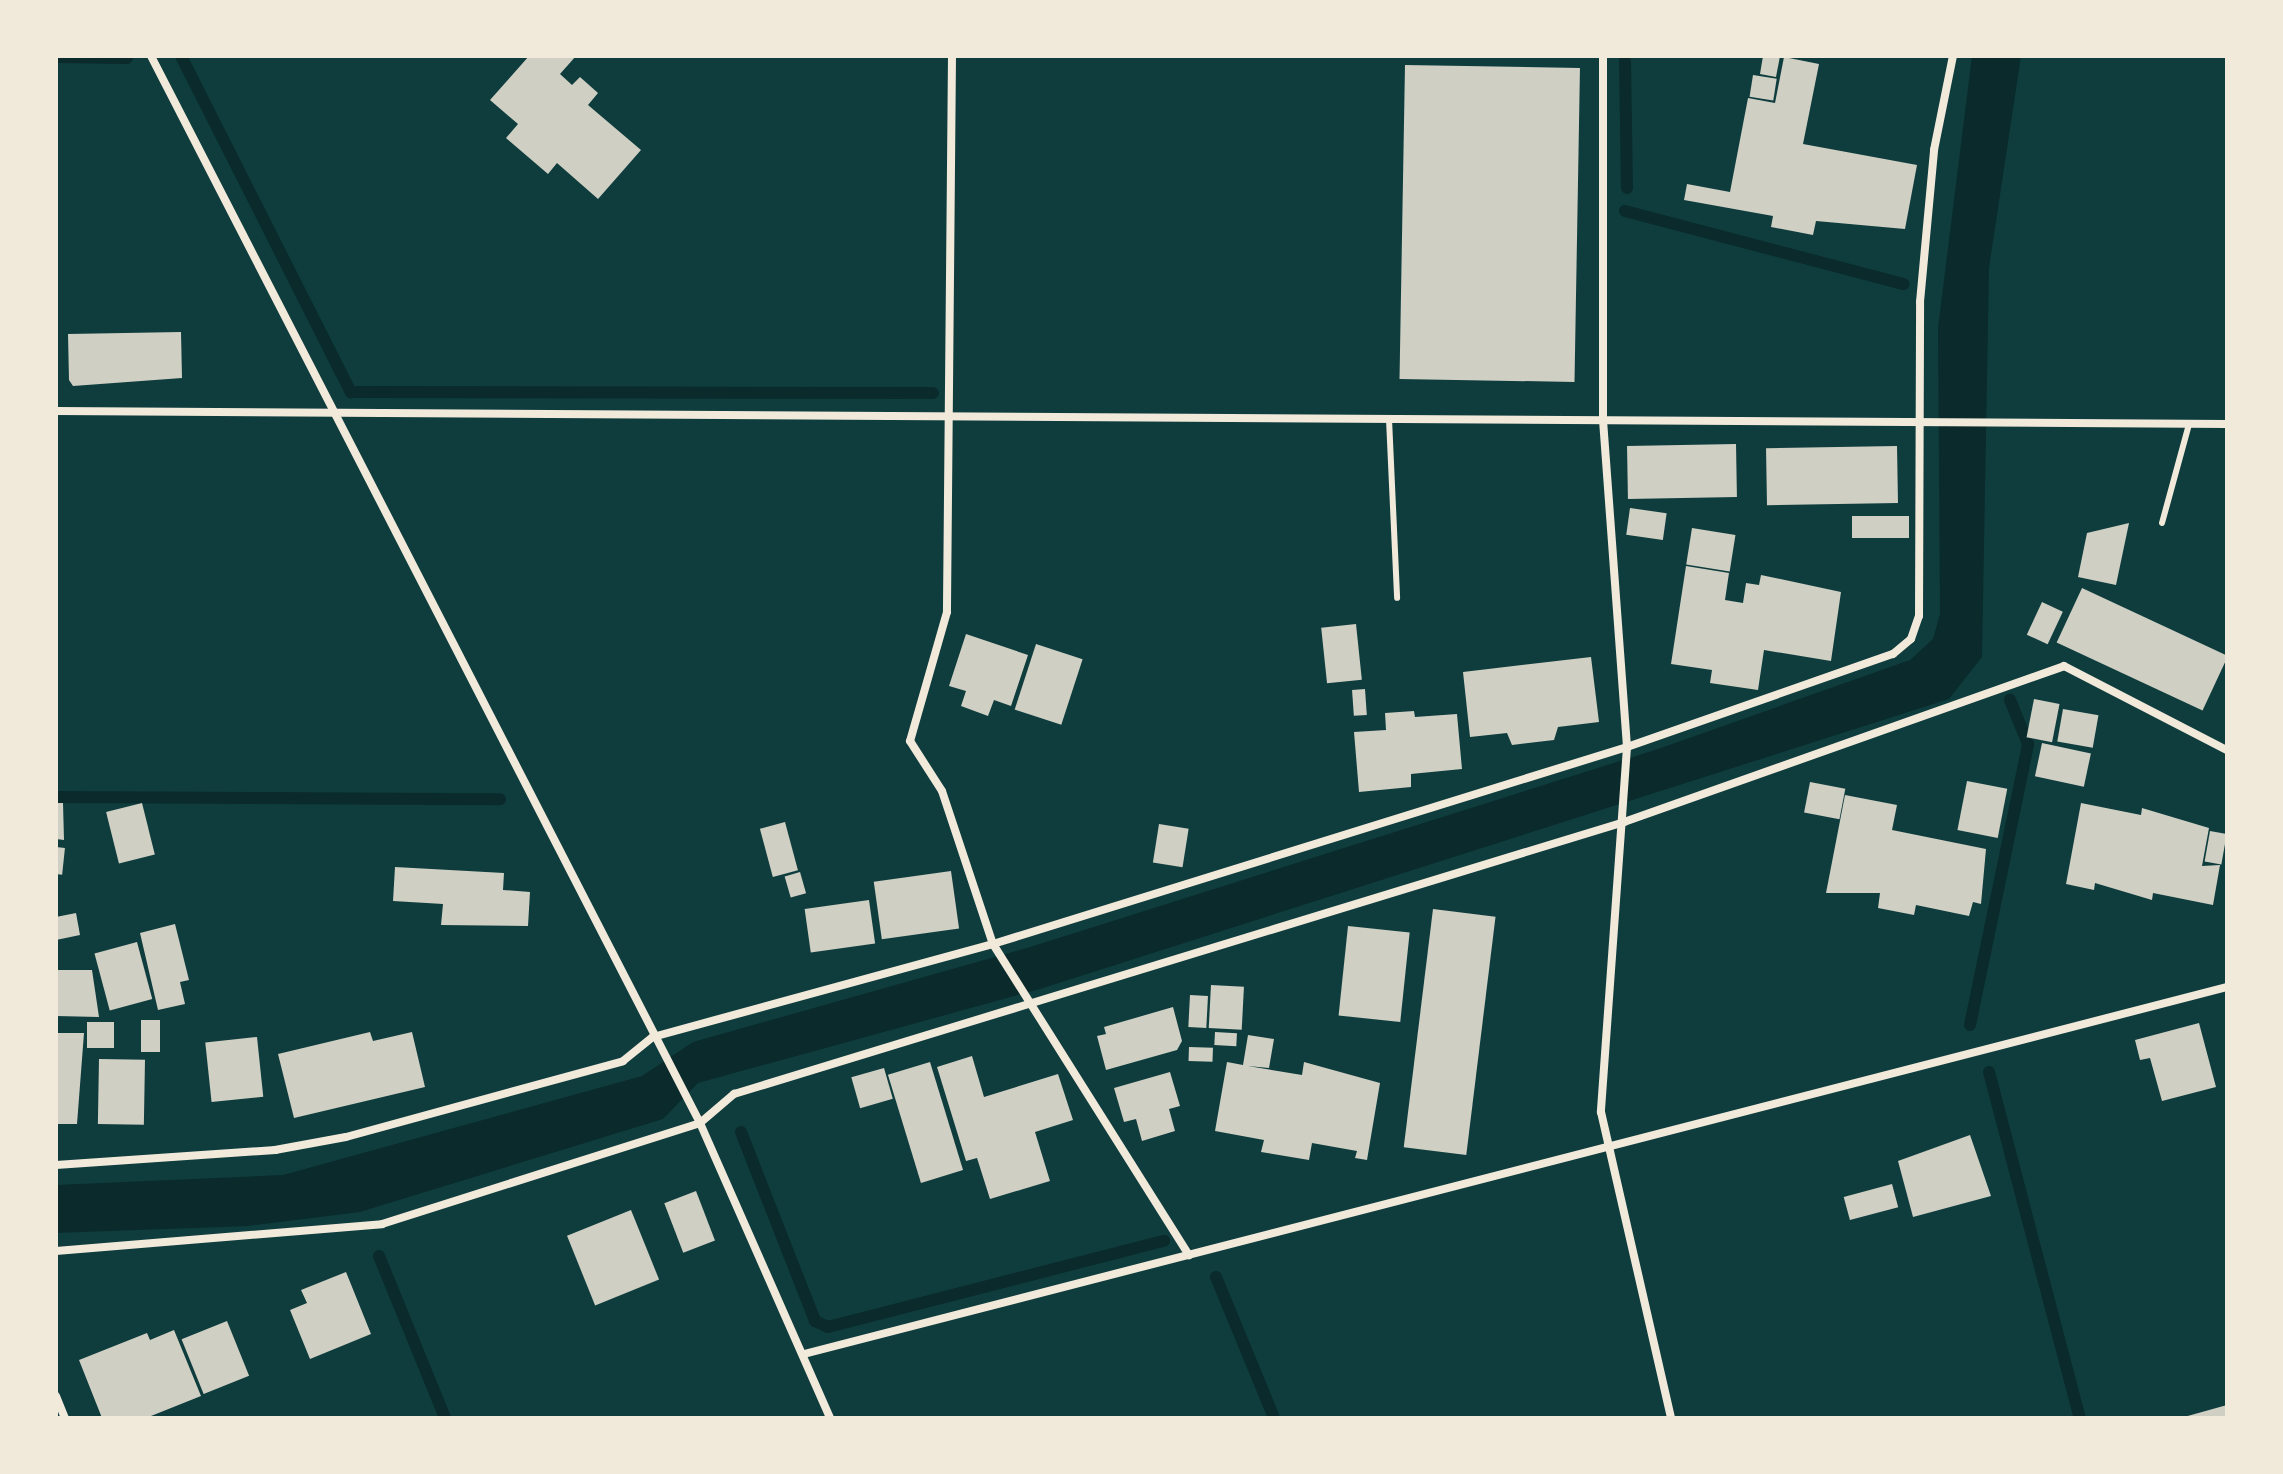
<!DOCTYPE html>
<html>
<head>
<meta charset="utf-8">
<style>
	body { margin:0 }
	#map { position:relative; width:2283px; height:1474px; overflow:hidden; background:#0f3d3e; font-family:Roboto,sans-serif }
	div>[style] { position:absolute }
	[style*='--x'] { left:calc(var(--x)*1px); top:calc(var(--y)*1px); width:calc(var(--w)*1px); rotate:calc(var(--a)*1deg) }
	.water>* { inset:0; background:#0a2a2b }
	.stream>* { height:12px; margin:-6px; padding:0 6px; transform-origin:6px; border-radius:6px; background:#0a2a2b }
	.building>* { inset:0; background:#cfcfc3; transform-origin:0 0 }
	.service>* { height:6px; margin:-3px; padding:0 3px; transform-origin:3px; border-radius:3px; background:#f1e9da }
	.minor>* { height:8px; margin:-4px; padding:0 4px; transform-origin:4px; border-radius:4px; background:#f1e9da }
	span { translate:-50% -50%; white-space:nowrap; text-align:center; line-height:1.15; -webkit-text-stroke:6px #f1e9da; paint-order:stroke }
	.frame { position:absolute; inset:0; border:58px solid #f1e9da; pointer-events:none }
</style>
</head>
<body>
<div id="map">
	<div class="water">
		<i style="clip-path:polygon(1972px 56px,2021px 56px,1989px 268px,1982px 657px,1949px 699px,1040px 989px,698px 1083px,663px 1119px,360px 1212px,248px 1226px,56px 1233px,56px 1185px,283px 1175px,642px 1076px,693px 1042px,1027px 948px,1658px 749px,1910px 660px,1933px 639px,1940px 614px,1938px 328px)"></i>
	</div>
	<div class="stream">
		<i style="--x:181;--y:56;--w:377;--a:63.2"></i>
		<i style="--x:351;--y:392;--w:582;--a:0.1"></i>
		<i style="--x:56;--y:57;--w:71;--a:0.8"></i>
		<i style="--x:1625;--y:61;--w:127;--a:89.1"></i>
		<i style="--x:1625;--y:211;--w:288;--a:14.7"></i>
		<i style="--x:56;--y:797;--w:444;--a:0.3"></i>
		<i style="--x:1970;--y:1025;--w:287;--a:-78.3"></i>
		<i style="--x:2028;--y:744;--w:48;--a:-112.2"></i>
		<i style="--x:1989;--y:1072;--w:358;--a:75.3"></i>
		<i style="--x:741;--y:1132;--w:203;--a:68.6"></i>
		<i style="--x:815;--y:1321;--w:14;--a:25"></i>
		<i style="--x:828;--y:1327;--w:347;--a:-14.4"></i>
		<i style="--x:379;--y:1256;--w:175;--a:67.8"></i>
		<i style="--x:1216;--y:1277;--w:152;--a:67.6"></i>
	</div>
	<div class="building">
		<i style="clip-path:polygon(529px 56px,576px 56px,560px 74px,572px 85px,580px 77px,598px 93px,588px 105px,641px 150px,598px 199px,557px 163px,548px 174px,506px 138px,518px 124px,490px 100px)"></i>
		<i style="clip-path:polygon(1763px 56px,1780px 56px,1776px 77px,1760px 74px)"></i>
		<i style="clip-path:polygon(1784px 57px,1819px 64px,1803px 144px,1917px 165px,1905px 229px,1816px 221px,1813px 235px,1771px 227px,1773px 216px,1684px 200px,1687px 184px,1730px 192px,1748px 98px,1775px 103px)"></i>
		<i style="left:1405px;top:65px;width:175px;height:314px;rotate:1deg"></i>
		<i style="left:1753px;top:75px;width:24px;height:22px;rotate:9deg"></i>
		<i style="clip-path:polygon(181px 332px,182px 378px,73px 386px,69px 380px,68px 334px)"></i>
		<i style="left:1736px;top:444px;width:53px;height:109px;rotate:89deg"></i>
		<i style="left:1897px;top:446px;width:57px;height:131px;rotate:89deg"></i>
		<i style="left:1630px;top:508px;width:37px;height:27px;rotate:8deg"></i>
		<i style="left:1909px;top:516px;width:22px;height:57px;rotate:90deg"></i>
		<i style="clip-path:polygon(2129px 523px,2116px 585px,2078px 577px,2087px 533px)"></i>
		<i style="left:1692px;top:528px;width:44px;height:37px;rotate:9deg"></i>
		<i style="clip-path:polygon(1686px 566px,1729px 573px,1725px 600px,1743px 603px,1746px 583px,1759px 585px,1761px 575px,1841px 592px,1831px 661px,1764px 650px,1758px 690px,1710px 683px,1712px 670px,1671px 664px)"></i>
		<i style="left:2082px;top:588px;width:161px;height:60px;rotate:25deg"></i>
		<i style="left:2042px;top:602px;width:23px;height:36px;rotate:25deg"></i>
		<i style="left:1356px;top:624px;width:56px;height:35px;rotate:84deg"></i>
		<i style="clip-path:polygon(966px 634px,1028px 655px,1011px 706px,994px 700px,988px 716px,961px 706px,966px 691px,949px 686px)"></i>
		<i style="left:1036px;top:644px;width:49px;height:69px;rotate:18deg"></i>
		<i style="clip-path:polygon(1591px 657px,1599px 722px,1558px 727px,1554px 740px,1512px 745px,1507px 733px,1470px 737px,1463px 672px)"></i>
		<i style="left:1365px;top:689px;width:26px;height:13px;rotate:86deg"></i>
		<i style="left:2034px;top:699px;width:26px;height:39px;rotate:11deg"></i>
		<i style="left:2063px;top:709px;width:36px;height:33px;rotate:10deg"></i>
		<i style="clip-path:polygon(1414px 711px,1415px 717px,1457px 714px,1462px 769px,1411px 774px,1411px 787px,1359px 792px,1354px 732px,1386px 730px,1385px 713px)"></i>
		<i style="left:2042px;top:743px;width:50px;height:34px;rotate:12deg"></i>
		<i style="left:1967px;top:781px;width:41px;height:50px;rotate:11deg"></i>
		<i style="left:1810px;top:782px;width:36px;height:31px;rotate:11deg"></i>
		<i style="clip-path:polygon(1845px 795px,1897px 805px,1892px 830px,1986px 849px,1981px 904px,1973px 902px,1969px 916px,1916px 905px,1914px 915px,1878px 908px,1880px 893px,1826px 893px)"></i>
		<i style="clip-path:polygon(56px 803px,63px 803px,64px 840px,56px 839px)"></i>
		<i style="left:142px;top:803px;width:53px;height:37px;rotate:76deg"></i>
		<i style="clip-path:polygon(2081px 803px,2141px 815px,2142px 808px,2209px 828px,2202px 866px,2220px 865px,2213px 905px,2153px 893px,2152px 900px,2095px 883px,2094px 890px,2066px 884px)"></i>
		<i style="left:785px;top:822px;width:50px;height:26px;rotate:75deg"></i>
		<i style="left:1159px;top:824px;width:30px;height:39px;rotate:9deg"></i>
		<i style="left:2210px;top:831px;width:17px;height:31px;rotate:10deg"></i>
		<i style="left:56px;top:847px;width:9px;height:27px;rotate:6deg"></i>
		<i style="clip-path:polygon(395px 867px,504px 873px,503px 890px,530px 892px,528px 926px,441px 925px,443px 904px,393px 901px)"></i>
		<i style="left:951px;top:871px;width:58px;height:78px;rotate:82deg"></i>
		<i style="left:800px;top:872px;width:22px;height:16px;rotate:74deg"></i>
		<i style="left:869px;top:900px;width:44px;height:65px;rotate:82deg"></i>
		<i style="left:1433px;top:909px;width:63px;height:240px;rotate:7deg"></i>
		<i style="clip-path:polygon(76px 913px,80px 935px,56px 940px,56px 917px)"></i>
		<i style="clip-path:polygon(175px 924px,189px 980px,180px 982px,185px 1004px,158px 1010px,140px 933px)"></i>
		<i style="left:1348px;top:926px;width:62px;height:90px;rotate:6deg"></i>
		<i style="left:137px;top:942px;width:59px;height:44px;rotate:75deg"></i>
		<i style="clip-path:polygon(56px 970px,92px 970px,99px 1017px,56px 1016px)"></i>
		<i style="left:1211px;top:985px;width:33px;height:43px;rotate:3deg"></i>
		<i style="left:1190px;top:995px;width:18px;height:32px;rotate:3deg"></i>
		<i style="clip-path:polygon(1173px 1007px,1182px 1041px,1177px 1050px,1106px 1070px,1097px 1036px,1106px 1034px,1104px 1027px)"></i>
		<i style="left:141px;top:1020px;width:19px;height:32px"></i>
		<i style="left:87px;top:1022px;width:27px;height:26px"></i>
		<i style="clip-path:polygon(2199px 1023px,2216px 1087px,2162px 1101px,2150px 1058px,2140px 1060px,2135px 1040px)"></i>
		<i style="clip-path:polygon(370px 1032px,373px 1041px,412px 1032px,425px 1087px,294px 1118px,278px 1054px)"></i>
		<i style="left:1215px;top:1032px;width:22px;height:13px;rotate:3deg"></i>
		<i style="clip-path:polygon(56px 1033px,84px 1033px,77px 1124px,56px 1124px)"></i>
		<i style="clip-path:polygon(1248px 1035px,1274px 1039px,1269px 1068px,1248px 1066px,1302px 1075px,1304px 1062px,1380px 1083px,1367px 1160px,1355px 1158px,1357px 1151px,1312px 1143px,1309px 1160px,1261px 1152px,1264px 1140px,1215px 1131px,1227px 1062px,1243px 1065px)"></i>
		<i style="left:257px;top:1037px;width:60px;height:52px;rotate:84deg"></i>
		<i style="left:1189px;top:1047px;width:24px;height:14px;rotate:2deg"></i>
		<i style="clip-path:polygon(972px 1056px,984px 1097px,1058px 1074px,1073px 1120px,1035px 1132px,1050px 1181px,990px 1199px,977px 1158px,966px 1161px,937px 1067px)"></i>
		<i style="left:99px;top:1059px;width:46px;height:65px;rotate:1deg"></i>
		<i style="left:930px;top:1062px;width:113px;height:44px;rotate:73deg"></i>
		<i style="left:884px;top:1068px;width:32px;height:34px;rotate:74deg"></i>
		<i style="clip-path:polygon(1170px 1072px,1180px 1106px,1169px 1109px,1175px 1131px,1142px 1141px,1136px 1119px,1124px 1122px,1114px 1088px)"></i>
		<i style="clip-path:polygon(1970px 1135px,1991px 1196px,1913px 1217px,1898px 1161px)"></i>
		<i style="left:1892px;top:1184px;width:24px;height:50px;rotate:75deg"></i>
		<i style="left:696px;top:1191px;width:53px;height:34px;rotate:69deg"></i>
		<i style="left:631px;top:1210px;width:75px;height:69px;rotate:68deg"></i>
		<i style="clip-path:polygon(346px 1272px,371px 1334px,310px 1359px,290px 1310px,307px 1303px,301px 1290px)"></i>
		<i style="left:227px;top:1321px;width:59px;height:49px;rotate:68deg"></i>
		<i style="clip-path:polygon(174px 1330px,201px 1396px,146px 1418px,102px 1418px,79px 1360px,147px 1333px,150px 1340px)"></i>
		<i style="clip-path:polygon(2227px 1405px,2227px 1418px,2184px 1418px,2184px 1417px)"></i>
	</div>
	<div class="service">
		<i style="--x:1389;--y:419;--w:179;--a:87.4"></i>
		<i style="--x:2162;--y:523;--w:103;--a:-74.7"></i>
	</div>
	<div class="minor">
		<i style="--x:151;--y:56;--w:1200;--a:62.77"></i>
		<i style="--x:700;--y:1123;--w:322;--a:66.2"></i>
		<i style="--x:952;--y:56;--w:556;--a:90.52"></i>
		<i style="--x:947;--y:612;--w:134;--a:106"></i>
		<i style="--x:910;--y:741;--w:59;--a:57.4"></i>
		<i style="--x:942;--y:791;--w:161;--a:71.6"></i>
		<i style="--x:993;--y:944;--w:368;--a:57.8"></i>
		<i style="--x:1603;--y:56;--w:364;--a:90"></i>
		<i style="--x:1603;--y:420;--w:328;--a:85.8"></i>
		<i style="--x:1627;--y:747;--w:366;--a:94.1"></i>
		<i style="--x:1601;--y:1112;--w:314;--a:77.1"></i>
		<i style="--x:56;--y:411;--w:2171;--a:0.34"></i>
		<i style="--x:56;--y:1165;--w:220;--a:-3.9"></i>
		<i style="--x:275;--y:1150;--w:72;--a:-10.4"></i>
		<i style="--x:346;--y:1137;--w:287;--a:-15.3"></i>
		<i style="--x:623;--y:1061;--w:38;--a:-39"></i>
		<i style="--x:653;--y:1037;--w:352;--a:-15.3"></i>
		<i style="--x:993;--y:944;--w:664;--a:-17.26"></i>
		<i style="--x:1627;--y:747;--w:282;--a:-19.3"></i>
		<i style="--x:1893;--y:654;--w:23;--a:-40"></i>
		<i style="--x:1911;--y:639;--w:24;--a:-71"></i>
		<i style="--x:1919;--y:616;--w:314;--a:-89.8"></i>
		<i style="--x:1920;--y:302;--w:153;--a:-84.7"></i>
		<i style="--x:1934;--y:150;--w:96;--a:-78.6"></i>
		<i style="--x:56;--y:1251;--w:327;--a:-4.7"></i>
		<i style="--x:382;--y:1224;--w:334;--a:-17.6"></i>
		<i style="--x:700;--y:1123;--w:45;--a:-40.5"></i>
		<i style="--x:734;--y:1094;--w:931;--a:-16.99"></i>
		<i style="--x:1624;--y:822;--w:467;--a:-19.5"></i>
		<i style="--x:2064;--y:666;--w:183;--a:27.3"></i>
		<i style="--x:804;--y:1354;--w:1470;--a:-14.46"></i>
		<i style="--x:56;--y:1396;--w:24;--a:68"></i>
	</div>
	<div class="frame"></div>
</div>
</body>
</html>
